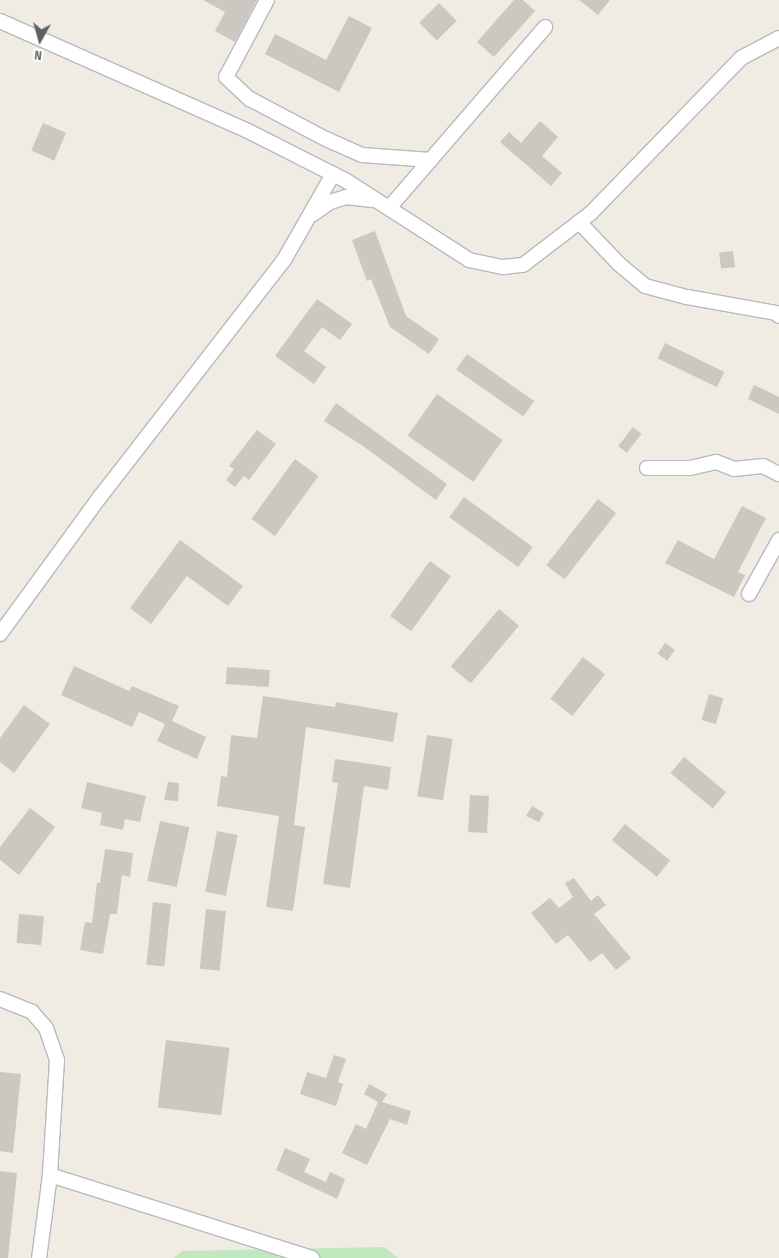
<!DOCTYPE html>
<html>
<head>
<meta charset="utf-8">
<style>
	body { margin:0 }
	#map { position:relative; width:779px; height:1258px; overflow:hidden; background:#f0ece4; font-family:"Sofia Sans Condensed",sans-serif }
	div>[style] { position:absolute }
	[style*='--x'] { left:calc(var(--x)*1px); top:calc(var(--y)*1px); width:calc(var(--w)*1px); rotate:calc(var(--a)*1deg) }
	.green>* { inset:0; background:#c1e9be }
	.building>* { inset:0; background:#cbc7c1; transform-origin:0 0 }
	.roads { filter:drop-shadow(1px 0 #b7babf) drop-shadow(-1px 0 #b7babf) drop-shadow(0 1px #b7babf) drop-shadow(0 -1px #b7babf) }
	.street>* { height:14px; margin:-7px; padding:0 7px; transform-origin:7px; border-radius:7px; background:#fff }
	span { translate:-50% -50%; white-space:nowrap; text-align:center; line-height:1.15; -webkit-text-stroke:5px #fff; paint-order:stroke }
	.north { position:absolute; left:15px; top:15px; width:50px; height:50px; -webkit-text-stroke:4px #fff; paint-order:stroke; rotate:187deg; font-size:14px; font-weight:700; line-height:20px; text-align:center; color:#5c6166 }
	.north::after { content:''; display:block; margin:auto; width:18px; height:22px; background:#5c6166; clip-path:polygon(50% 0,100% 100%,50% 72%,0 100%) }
</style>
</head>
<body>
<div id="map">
	<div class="green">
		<i style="clip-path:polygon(384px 1247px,398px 1258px,174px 1258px,182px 1251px)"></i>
	</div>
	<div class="building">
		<i style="clip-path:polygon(203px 0,257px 0,235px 42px,215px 31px,225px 12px)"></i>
		<i style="clip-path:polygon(514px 0,523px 0,535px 11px,494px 57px,477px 42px)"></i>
		<i style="clip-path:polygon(579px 0,610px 0,598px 15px)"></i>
		<i style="left:439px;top:3px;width:25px;height:28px;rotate:45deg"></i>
		<i style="clip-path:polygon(349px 16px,372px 28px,339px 92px,265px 54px,275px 34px,326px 60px)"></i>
		<i style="clip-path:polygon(540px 121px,558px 137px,542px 156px,562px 173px,551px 186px,500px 142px,509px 132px,521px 143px)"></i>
		<i style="left:43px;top:123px;width:25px;height:30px;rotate:23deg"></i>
		<i style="clip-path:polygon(375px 231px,406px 316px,439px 339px,429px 354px,390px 327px,371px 279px,367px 281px,352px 240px)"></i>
		<i style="left:733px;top:251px;width:16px;height:14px;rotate:83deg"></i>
		<i style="clip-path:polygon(317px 299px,352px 324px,340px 340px,322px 327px,304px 351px,326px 367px,314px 384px,275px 356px)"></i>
		<i style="left:665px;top:343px;width:66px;height:17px;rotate:26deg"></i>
		<i style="left:467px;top:354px;width:82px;height:19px;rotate:35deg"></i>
		<i style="clip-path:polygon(754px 385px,779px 397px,779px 414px,748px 399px)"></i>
		<i style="left:437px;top:394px;width:80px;height:51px;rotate:35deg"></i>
		<i style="clip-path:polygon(336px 403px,447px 484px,436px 500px,363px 446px,324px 421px)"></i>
		<i style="left:633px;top:427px;width:11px;height:24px;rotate:38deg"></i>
		<i style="clip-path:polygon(257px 430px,276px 444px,249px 480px,244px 476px,235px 487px,226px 480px,234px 469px,229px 466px)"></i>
		<i style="left:295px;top:459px;width:29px;height:74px;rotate:36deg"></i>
		<i style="left:464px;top:497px;width:85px;height:25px;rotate:36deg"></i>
		<i style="left:598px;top:499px;width:23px;height:84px;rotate:38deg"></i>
		<i style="clip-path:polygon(742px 506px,766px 518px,738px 572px,745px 575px,734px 597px,665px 563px,678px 540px,714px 559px)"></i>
		<i style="clip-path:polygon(180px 540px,243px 586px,228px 606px,187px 576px,151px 624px,130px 608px)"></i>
		<i style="left:430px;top:561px;width:26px;height:68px;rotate:36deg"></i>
		<i style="left:499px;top:609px;width:26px;height:75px;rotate:40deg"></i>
		<i style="left:665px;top:643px;width:12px;height:13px;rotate:35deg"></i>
		<i style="left:583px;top:657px;width:28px;height:53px;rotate:38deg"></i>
		<i style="clip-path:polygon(74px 666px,129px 691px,132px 686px,179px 706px,172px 721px,206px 737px,197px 759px,157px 741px,165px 724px,139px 712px,132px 727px,61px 695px)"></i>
		<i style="left:227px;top:667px;width:43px;height:17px;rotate:4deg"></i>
		<i style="left:709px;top:694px;width:15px;height:27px;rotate:16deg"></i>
		<i style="clip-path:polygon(263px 696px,335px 707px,336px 702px,398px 713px,393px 742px,306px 727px,294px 825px,305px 827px,293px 911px,266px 907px,279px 816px,217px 806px,221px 776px,227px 777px,231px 735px,257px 738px)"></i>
		<i style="clip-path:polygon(24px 705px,50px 724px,14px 773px,0 762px,0 738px)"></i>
		<i style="left:427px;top:735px;width:26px;height:62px;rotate:9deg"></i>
		<i style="left:684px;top:757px;width:55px;height:21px;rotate:40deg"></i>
		<i style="clip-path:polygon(335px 759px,391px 767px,388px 790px,364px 786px,350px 888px,323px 884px,338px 783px,332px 782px)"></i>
		<i style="clip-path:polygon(87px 782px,146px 796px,140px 822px,125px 819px,123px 830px,100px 825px,102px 813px,81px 808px)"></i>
		<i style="clip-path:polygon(168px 782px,179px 783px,178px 801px,164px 800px)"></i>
		<i style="left:470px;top:795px;width:19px;height:37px;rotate:3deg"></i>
		<i style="clip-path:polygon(532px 806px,544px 813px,539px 822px,526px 816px)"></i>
		<i style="clip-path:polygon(30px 808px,55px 827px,19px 875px,0 860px,0 847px)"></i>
		<i style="left:160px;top:821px;width:30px;height:61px;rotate:12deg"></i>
		<i style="left:625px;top:824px;width:58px;height:21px;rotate:39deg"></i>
		<i style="left:217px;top:831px;width:21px;height:62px;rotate:11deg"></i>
		<i style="clip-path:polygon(105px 849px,133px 853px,130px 877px,122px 875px,117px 914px,110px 914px,103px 954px,80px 950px,85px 922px,92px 923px,97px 883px,100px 883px)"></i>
		<i style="clip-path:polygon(574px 878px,591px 901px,598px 895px,606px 905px,594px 914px,631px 958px,616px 970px,602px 953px,590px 962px,568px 935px,556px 944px,531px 913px,550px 898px,559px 908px,573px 897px,565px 883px)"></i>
		<i style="left:153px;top:902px;width:18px;height:63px;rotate:6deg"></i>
		<i style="left:206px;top:909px;width:20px;height:60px;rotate:6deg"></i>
		<i style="left:19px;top:914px;width:25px;height:29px;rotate:5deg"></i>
		<i style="left:166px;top:1040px;width:64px;height:68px;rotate:7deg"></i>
		<i style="clip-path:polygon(334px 1055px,346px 1059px,338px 1082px,343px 1084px,336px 1106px,300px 1094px,307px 1072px,326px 1078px)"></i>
		<i style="clip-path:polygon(0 1072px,21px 1074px,13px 1153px,0 1151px)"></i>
		<i style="clip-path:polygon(369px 1084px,387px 1094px,382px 1102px,411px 1111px,407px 1125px,390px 1119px,367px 1165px,342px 1153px,356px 1124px,366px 1129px,378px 1102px,364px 1094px)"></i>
		<i style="clip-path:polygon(285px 1148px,310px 1159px,304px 1172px,326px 1182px,330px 1172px,345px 1179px,337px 1199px,276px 1170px)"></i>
		<i style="clip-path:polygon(0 1171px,17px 1173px,8px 1258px,0 1258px)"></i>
	</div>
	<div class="roads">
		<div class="street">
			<i style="--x:267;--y:0;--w:87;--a:118"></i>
			<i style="--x:226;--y:77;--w:33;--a:43"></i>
			<i style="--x:250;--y:99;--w:86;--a:27.8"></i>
			<i style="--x:326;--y:139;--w:39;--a:24"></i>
			<i style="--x:362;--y:155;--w:69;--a:4.1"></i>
			<i style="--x:0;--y:21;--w:271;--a:23.9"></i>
			<i style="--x:248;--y:131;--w:109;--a:26.8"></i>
			<i style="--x:345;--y:180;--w:148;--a:32.8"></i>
			<i style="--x:469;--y:260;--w:35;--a:12"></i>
			<i style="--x:503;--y:267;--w:20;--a:-6"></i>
			<i style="--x:523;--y:265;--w:86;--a:-37.4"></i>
			<i style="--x:591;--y:213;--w:216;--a:-45.9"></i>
			<i style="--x:741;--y:58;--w:43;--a:-27.8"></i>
			<i style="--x:389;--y:208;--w:239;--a:-49.2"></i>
			<i style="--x:313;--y:214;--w:21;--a:-35"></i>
			<i style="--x:330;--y:202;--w:17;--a:-17"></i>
			<i style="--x:346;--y:197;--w:26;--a:7"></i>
			<i style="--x:579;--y:222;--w:58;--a:46.4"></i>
			<i style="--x:619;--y:264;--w:34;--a:40"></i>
			<i style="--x:645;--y:286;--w:43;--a:14.7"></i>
			<i style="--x:687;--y:297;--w:90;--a:10.2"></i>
			<i style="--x:776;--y:313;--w:4;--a:45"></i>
			<i style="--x:647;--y:468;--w:43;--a:0"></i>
			<i style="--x:690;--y:468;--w:27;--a:-13"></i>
			<i style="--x:716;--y:462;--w:19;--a:21"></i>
			<i style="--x:734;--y:469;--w:29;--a:-6"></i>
			<i style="--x:763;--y:466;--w:18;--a:27"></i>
			<i style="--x:749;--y:594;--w:62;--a:-60.9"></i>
			<i style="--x:0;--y:634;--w:170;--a:-53.9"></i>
			<i style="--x:100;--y:497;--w:300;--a:-52.2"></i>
			<i style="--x:284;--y:260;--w:99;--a:-60.3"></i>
			<i style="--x:0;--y:999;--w:35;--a:22"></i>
			<i style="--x:32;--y:1012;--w:21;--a:49"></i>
			<i style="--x:46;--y:1028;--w:34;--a:71"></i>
			<i style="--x:57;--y:1060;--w:115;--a:93.5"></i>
			<i style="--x:50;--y:1175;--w:84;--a:97.5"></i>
			<i style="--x:50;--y:1175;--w:275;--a:17.6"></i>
		</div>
	</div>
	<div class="north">N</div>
</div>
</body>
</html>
